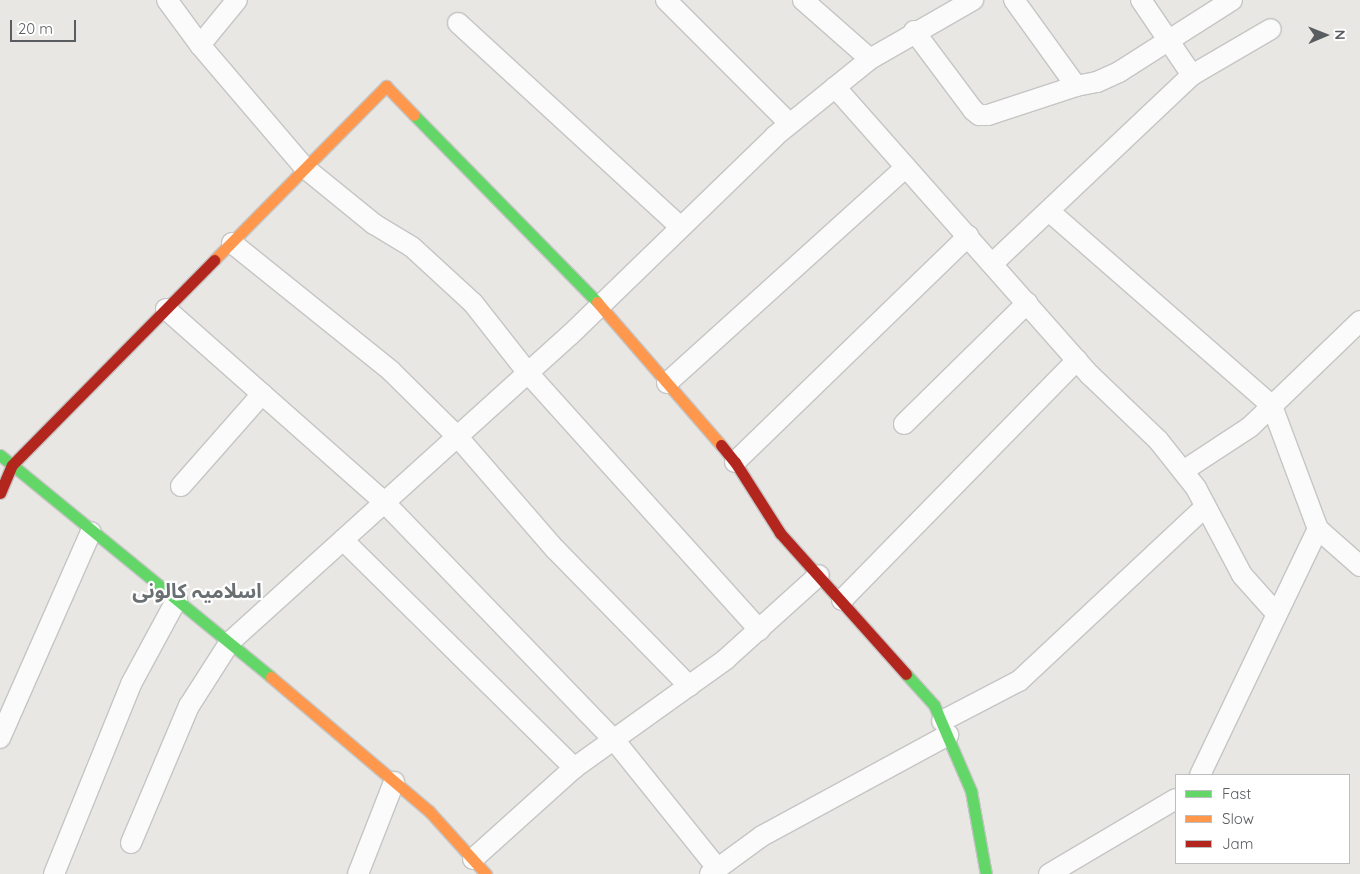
<!DOCTYPE html>
<html>
<head>
<meta charset="utf-8">
<style>
	body { margin:0 }
	#map { position:relative; width:1360px; height:874px; overflow:hidden; background:#e8e7e3; font-family:Quicksand,"Noto Sans Arabic",sans-serif }
	div>[style] { position:absolute }
	[style*='--x'] { left:calc(var(--x)*1px); top:calc(var(--y)*1px); width:calc(var(--w)*1px); rotate:calc(var(--a)*1deg) }
	.roads { filter:drop-shadow(1px 0 #c5c5c5) drop-shadow(-1px 0 #c5c5c5) drop-shadow(0 1px #c5c5c5) drop-shadow(0 -1px #c5c5c5) }
	.street>* { height:20px; margin:-10px; padding:0 10px; transform-origin:10px; border-radius:10px; background:#fcfbfb }
	.fast>* { height:11px; margin:-5.5px; padding:0 5.5px; transform-origin:5.5px; border-radius:5.5px; background:#63d668 }
	.slow>* { height:11px; margin:-5.5px; padding:0 5.5px; transform-origin:5.5px; border-radius:5.5px; background:#ff974d }
	.jam>* { height:11px; margin:-5.5px; padding:0 5.5px; transform-origin:5.5px; border-radius:5.5px; background:#b3261e }
	span { translate:-50% -50%; white-space:nowrap; text-align:center; line-height:1.15; -webkit-text-stroke:4.5px #fff; paint-order:stroke }
	.district-label { font-size:20px; color:#6a6f72; font-weight:700 }
	.legend { position:absolute; left:1175px; top:774px; width:175px; height:90px; box-sizing:border-box; background:#fff; border:1px solid #bdbebf; margin:0; padding:6px 9px; list-style:none; font-size:15px; color:#595d60 }
	.legend li { display:flex; align-items:center; gap:10px; height:25px }
	.legend b { width:25px; border:1px solid #bdbebf }
	.north { position:absolute; left:1300px; top:10px; width:50px; height:50px; -webkit-text-stroke:4px #fff; paint-order:stroke; rotate:89deg; font-size:14px; font-weight:700; line-height:20px; text-align:center; color:#595d60 }
	.north::after { content:''; display:block; margin:auto; width:18px; height:22px; background:#595d60; clip-path:polygon(50% 0,100% 100%,50% 72%,0 100%) }
	.scale { position:absolute; left:10px; top:20px; width:66px; height:22px; box-sizing:border-box; border:2px solid #595d60; border-top:0; padding-left:6px; font-size:15px; line-height:18px; white-space:nowrap; color:#595d60; -webkit-text-stroke:4px #fff; paint-order:stroke }
</style>
</head>
<body>
<div id="map">
	<div class="roads">
		<div class="street">
			<i style="--x:167;--y:0;--w:56;--a:53.7"></i>
			<i style="--x:200;--y:45;--w:162;--a:49.5"></i>
			<i style="--x:305;--y:168;--w:89;--a:39.1"></i>
			<i style="--x:374;--y:224;--w:44;--a:31.2"></i>
			<i style="--x:412;--y:247;--w:83;--a:42.6"></i>
			<i style="--x:473;--y:303;--w:89;--a:51.8"></i>
			<i style="--x:528;--y:373;--w:346;--a:48"></i>
			<i style="--x:666;--y:0;--w:175;--a:45"></i>
			<i style="--x:803;--y:0;--w:89;--a:41.4"></i>
			<i style="--x:1014;--y:0;--w:106;--a:54.2"></i>
			<i style="--x:1141;--y:0;--w:91;--a:55.8"></i>
			<i style="--x:458;--y:23;--w:302;--a:42.5"></i>
			<i style="--x:914;--y:31;--w:99;--a:53.2"></i>
			<i style="--x:973;--y:110;--w:8;--a:40"></i>
			<i style="--x:979;--y:115;--w:9;--a:0"></i>
			<i style="--x:988;--y:115;--w:93;--a:-18.2"></i>
			<i style="--x:1076;--y:86;--w:21;--a:-11"></i>
			<i style="--x:1097;--y:82;--w:24;--a:-24"></i>
			<i style="--x:1119;--y:72;--w:134;--a:-32.5"></i>
			<i style="--x:200;--y:45;--w:58;--a:-50.6"></i>
			<i style="--x:835;--y:87;--w:385;--a:48.5"></i>
			<i style="--x:1090;--y:375;--w:94;--a:43.7"></i>
			<i style="--x:1158;--y:440;--w:61;--a:51.6"></i>
			<i style="--x:1196;--y:488;--w:98;--a:62.1"></i>
			<i style="--x:1242;--y:575;--w:52;--a:48.1"></i>
			<i style="--x:1050;--y:212;--w:295;--a:41.1"></i>
			<i style="--x:1272;--y:406;--w:131;--a:69.5"></i>
			<i style="--x:1318;--y:529;--w:56;--a:41.4"></i>
			<i style="--x:232;--y:243;--w:204;--a:38.8"></i>
			<i style="--x:391;--y:371;--w:93;--a:44.6"></i>
			<i style="--x:457;--y:436;--w:150;--a:49.1"></i>
			<i style="--x:555;--y:549;--w:192;--a:45.6"></i>
			<i style="--x:992;--y:264;--w:275;--a:-43.4"></i>
			<i style="--x:1192;--y:75;--w:91;--a:-30.2"></i>
			<i style="--x:166;--y:309;--w:291;--a:41.5"></i>
			<i style="--x:384;--y:502;--w:332;--a:46"></i>
			<i style="--x:615;--y:741;--w:163;--a:51.2"></i>
			<i style="--x:667;--y:383;--w:322;--a:-42.1"></i>
			<i style="--x:904;--y:424;--w:173;--a:-44.5"></i>
			<i style="--x:735;--y:462;--w:325;--a:-44.1"></i>
			<i style="--x:1183;--y:471;--w:80;--a:-33.3"></i>
			<i style="--x:1250;--y:427;--w:153;--a:-43.9"></i>
			<i style="--x:181;--y:486;--w:123;--a:-48.6"></i>
			<i style="--x:343;--y:540;--w:325;--a:44.6"></i>
			<i style="--x:842;--y:600;--w:336;--a:-45.6"></i>
			<i style="--x:942;--y:721;--w:87;--a:-27.5"></i>
			<i style="--x:1019;--y:681;--w:255;--a:-43.1"></i>
			<i style="--x:0;--y:738;--w:225;--a:-66.2"></i>
			<i style="--x:1200;--y:775;--w:273;--a:-64.4"></i>
			<i style="--x:131;--y:843;--w:149;--a:-67.1"></i>
			<i style="--x:189;--y:706;--w:76;--a:-57.4"></i>
			<i style="--x:230;--y:642;--w:458;--a:-42.1"></i>
			<i style="--x:570;--y:335;--w:286;--a:-44.1"></i>
			<i style="--x:775;--y:136;--w:122;--a:-39"></i>
			<i style="--x:870;--y:59;--w:119;--a:-29.8"></i>
			<i style="--x:473;--y:859;--w:136;--a:-42"></i>
			<i style="--x:574;--y:768;--w:187;--a:-35.6"></i>
			<i style="--x:726;--y:659;--w:125;--a:-42.1"></i>
			<i style="--x:54;--y:874;--w:205;--a:-67.9"></i>
			<i style="--x:131;--y:684;--w:97;--a:-61.6"></i>
			<i style="--x:358;--y:874;--w:99;--a:-68.6"></i>
			<i style="--x:710;--y:874;--w:64;--a:-36.2"></i>
			<i style="--x:762;--y:836;--w:212;--a:-28.5"></i>
			<i style="--x:1049;--y:874;--w:147;--a:-30.6"></i>
		</div>
		<div class="fast">
			<i style="--x:414;--y:115;--w:262;--a:45.6"></i>
			<i style="--x:0;--y:455;--w:350;--a:39.3"></i>
			<i style="--x:906;--y:674;--w:42;--a:47.9"></i>
			<i style="--x:934;--y:705;--w:94;--a:66.7"></i>
			<i style="--x:971;--y:791;--w:84;--a:79.8"></i>
		</div>
		<div class="slow">
			<i style="--x:214;--y:260;--w:245;--a:-45.3"></i>
			<i style="--x:386;--y:86;--w:40;--a:46"></i>
			<i style="--x:597;--y:302;--w:189;--a:49.1"></i>
			<i style="--x:271;--y:677;--w:207;--a:40.3"></i>
			<i style="--x:429;--y:811;--w:85;--a:47.9"></i>
		</div>
		<div class="jam">
			<i style="--x:721;--y:445;--w:22;--a:51"></i>
			<i style="--x:735;--y:462;--w:84;--a:57.6"></i>
			<i style="--x:780;--y:533;--w:189;--a:48.2"></i>
			<i style="--x:0;--y:493;--w:30;--a:-67"></i>
			<i style="--x:12;--y:465;--w:288;--a:-45.4"></i>
		</div>
	</div>
	<div class="district-label">
		<span style="left:197px;top:590px">اسلامیہ کالونی</span>
	</div>
	<ul class="legend">
	<li><b style="height:6px;background:#63d668"></b>Fast</li>
	<li><b style="height:6px;background:#ff974d"></b>Slow</li>
	<li><b style="height:6px;background:#b3261e"></b>Jam</li>
	</ul>
	<div class="north">N</div>
	<div class="scale">20 m</div>
</div>
</body>
</html>
